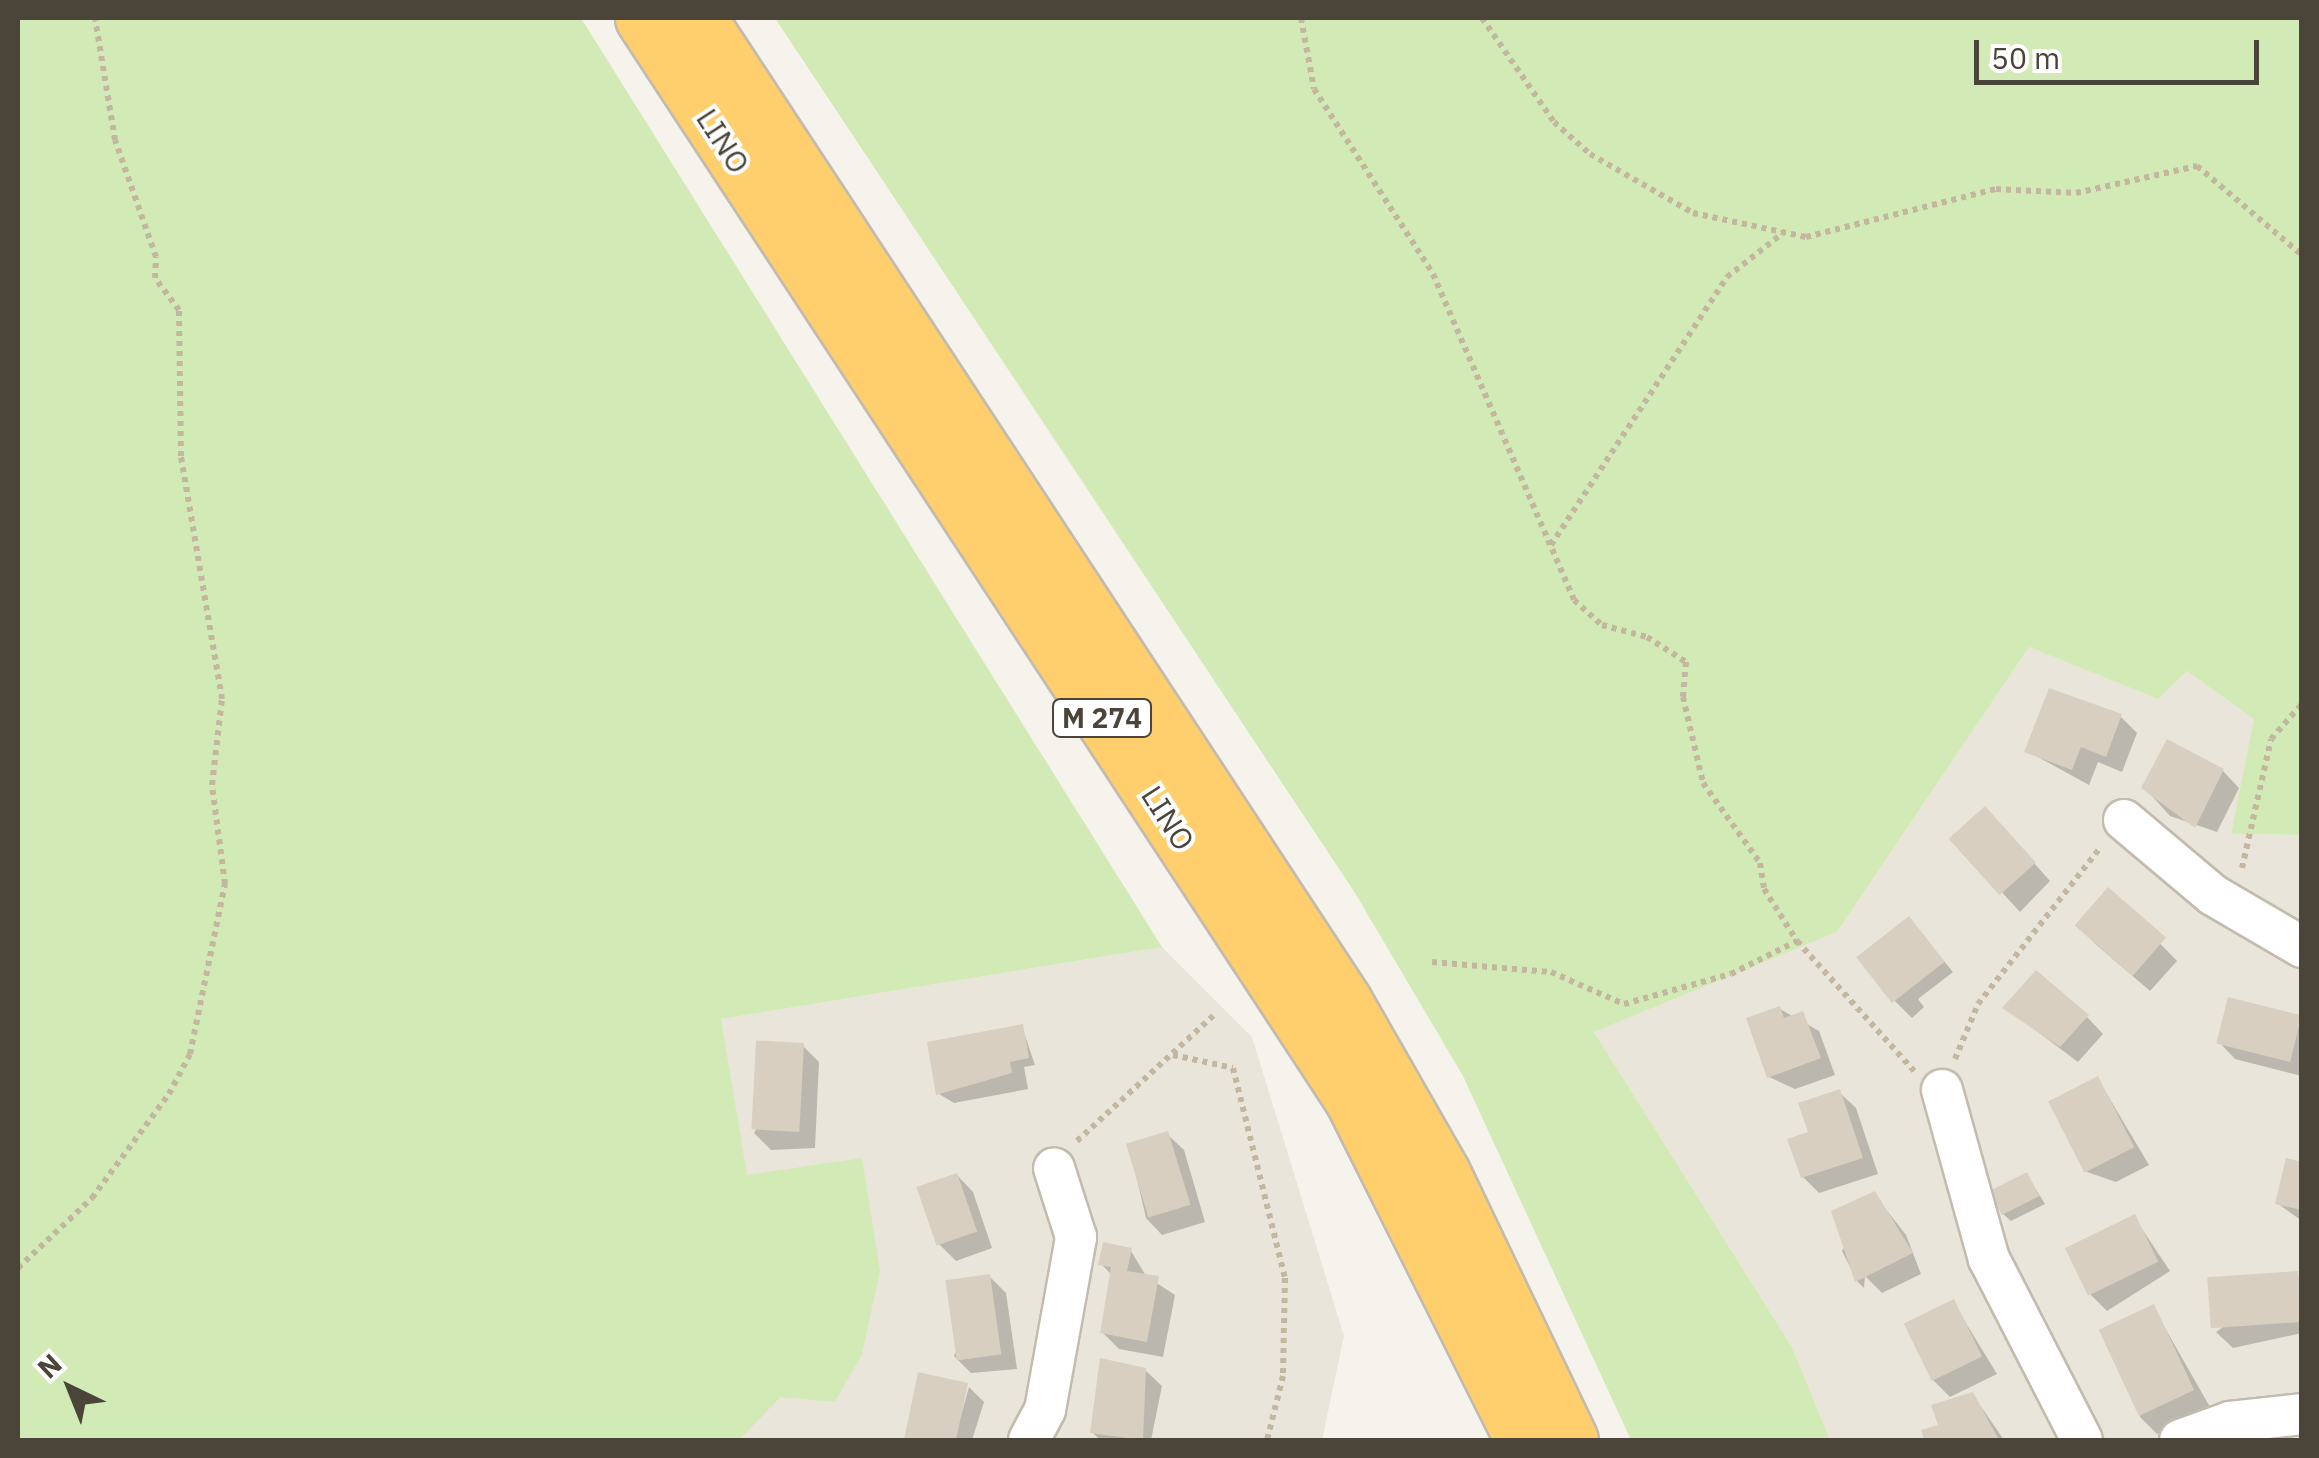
<!DOCTYPE html>
<html>
<head>
<meta charset="utf-8">
<style>
	body { margin:0 }
	#map { position:relative; width:2319px; height:1458px; overflow:hidden; background:#f6f3ec; font-family:"IBM Plex Sans",sans-serif }
	div>[style] { position:absolute }
	[style*='--x'] { left:calc(var(--x)*1px); top:calc(var(--y)*1px); width:calc(var(--w)*1px); rotate:calc(var(--a)*1deg) }
	.residential>* { inset:0; background:#eae5da }
	.green>* { inset:0; background:#d2eab5 }
	.shadow>* { inset:0; background:#0003 }
	.building>* { inset:0; background:#d8cfc1; transform-origin:0 0 }
	.path>* { height:6px; margin-top:-3px; transform-origin:0; background:repeating-linear-gradient(90deg,#c4b79f 0 5px,transparent 0 10px) }
	.roads { filter:drop-shadow(2px 0 #c2bbae) drop-shadow(-2px 0 #c2bbae) drop-shadow(0 2px #c2bbae) drop-shadow(0 -2px #c2bbae) }
	.minor>* { height:40px; margin:-20px; padding:0 20px; transform-origin:20px; border-radius:20px; background:#fff }
	.highway>* { height:55px; margin:-27.5px; padding:0 27.5px; transform-origin:27.5px; border-radius:27.5px; background:#ffcf6e }
	span { translate:-50% -50%; white-space:nowrap; text-align:center; line-height:1.15; -webkit-text-stroke:8px #fff; paint-order:stroke }
	.shield-label span { padding:2px 8px; background:#fff; border:2px solid; border-radius:8px; -webkit-text-stroke-width:0 }
	.shield-label { font-size:28px; color:#4b4439; font-weight:700 }
	.street-label { font-size:30px; color:#4b4439 }
	.frame { position:absolute; inset:0; border:20px solid #4b4439; pointer-events:none }
	.north { position:absolute; left:20px; top:1338px; width:100px; height:100px; -webkit-text-stroke:8px #fff; paint-order:stroke; rotate:317deg; font-size:28px; font-weight:700; line-height:40px; text-align:center; color:#4b4439 }
	.north::after { content:''; display:block; margin:auto; width:35px; height:45px; background:#4b4439; clip-path:polygon(50% 0,100% 100%,50% 72%,0 100%) }
	.scale { position:absolute; left:1974px; top:40px; width:285px; height:45px; box-sizing:border-box; border:5px solid #4b4439; border-top:0; padding-left:12px; font-size:30px; line-height:35px; white-space:nowrap; color:#4b4439; -webkit-text-stroke:8px #fff; paint-order:stroke }
</style>
</head>
<body>
<div id="map">
	<div class="residential">
		<i style="clip-path:polygon(2029px 647px,2158px 699px,2187px 671px,2255px 718px,2231px 834px,2301px 835px,2301px 1440px,1830px 1440px,1792px 1347px,1594px 1032px,1837px 932px)"></i>
		<i style="clip-path:polygon(1162px 947px,1252px 1037px,1344px 1336px,1322px 1440px,739px 1440px,781px 1397px,721px 1019px)"></i>
	</div>
	<div class="green">
		<i style="clip-path:polygon(18px 18px,581px 18px,1162px 947px,721px 1019px,747px 1175px,862px 1158px,880px 1271px,862px 1354px,835px 1402px,781px 1397px,739px 1440px,18px 1440px)"></i>
		<i style="clip-path:polygon(775px 18px,2301px 18px,2301px 835px,2231px 834px,2254px 719px,2187px 671px,2158px 699px,2029px 647px,1837px 932px,1594px 1032px,1792px 1347px,1830px 1440px,1631px 1440px,1463px 1076px,1355px 893px)"></i>
	</div>
	<div class="shadow">
		<i style="clip-path:polygon(2121px 717px,2137px 733px,2122px 772px,2098px 762px,2089px 785px,2027px 751px)"></i>
		<i style="clip-path:polygon(2223px 771px,2239px 788px,2217px 832px,2170px 816px,2144px 787px)"></i>
		<i style="clip-path:polygon(2001px 826px,2050px 881px,2020px 912px,1955px 841px)"></i>
		<i style="clip-path:polygon(1909px 919px,1953px 972px,1918px 999px,1924px 1007px,1912px 1018px,1895px 1001px)"></i>
		<i style="clip-path:polygon(2142px 925px,2177px 961px,2150px 991px,2093px 942px)"></i>
		<i style="clip-path:polygon(2006px 1008px,2087px 1017px,2103px 1034px,2078px 1062px)"></i>
		<i style="clip-path:polygon(1780px 1009px,1819px 1031px,1835px 1075px,1795px 1089px,1769px 1077px)"></i>
		<i style="clip-path:polygon(2302px 1018px,2302px 1076px,2235px 1059px,2219px 1042px)"></i>
		<i style="clip-path:polygon(1022px 1027px,1035px 1065px,1024px 1067px,1028px 1089px,954px 1103px,939px 1094px)"></i>
		<i style="clip-path:polygon(803px 1046px,819px 1062px,815px 1148px,771px 1150px,754px 1133px)"></i>
		<i style="clip-path:polygon(2098px 1079px,2149px 1165px,2116px 1182px,2087px 1172px)"></i>
		<i style="clip-path:polygon(1839px 1092px,1856px 1108px,1878px 1174px,1819px 1193px,1803px 1177px,1811px 1134px)"></i>
		<i style="clip-path:polygon(1167px 1134px,1184px 1150px,1205px 1222px,1162px 1235px,1146px 1218px,1129px 1145px)"></i>
		<i style="clip-path:polygon(2302px 1164px,2302px 1221px,2277px 1203px)"></i>
		<i style="clip-path:polygon(957px 1175px,973px 1192px,992px 1248px,956px 1261px,939px 1244px)"></i>
		<i style="clip-path:polygon(2027px 1175px,2045px 1204px,2011px 1221px,2003px 1214px)"></i>
		<i style="clip-path:polygon(1874px 1194px,1906px 1235px,1921px 1274px,1882px 1293px,1865px 1276px,1864px 1288px,1857px 1281px,1842px 1251px)"></i>
		<i style="clip-path:polygon(2134px 1217px,2170px 1271px,2107px 1311px,2090px 1294px)"></i>
		<i style="clip-path:polygon(1131px 1251px,1146px 1276px,1175px 1295px,1163px 1357px,1119px 1349px,1102px 1332px,1112px 1275px,1101px 1264px)"></i>
		<i style="clip-path:polygon(2298px 1273px,2302px 1333px,2233px 1348px,2216px 1332px)"></i>
		<i style="clip-path:polygon(989px 1276px,1006px 1293px,1017px 1369px,971px 1373px,954px 1356px)"></i>
		<i style="clip-path:polygon(1953px 1302px,1997px 1374px,1950px 1397px,1933px 1380px)"></i>
		<i style="clip-path:polygon(2153px 1307px,2210px 1407px,2157px 1434px,2140px 1417px)"></i>
		<i style="clip-path:polygon(1145px 1370px,1162px 1386px,1151px 1440px,1100px 1440px,1093px 1433px)"></i>
		<i style="clip-path:polygon(920px 1375px,956px 1433px,969px 1387px,984px 1402px,972px 1440px,907px 1440px)"></i>
		<i style="clip-path:polygon(1973px 1395px,2004px 1440px,1927px 1440px,1924px 1432px,1943px 1434px)"></i>
	</div>
	<div class="building">
		<i style="clip-path:polygon(2049px 688px,2122px 714px,2106px 757px,2081px 747px,2072px 770px,2024px 752px)"></i>
		<i style="clip-path:polygon(2167px 739px,2224px 769px,2195px 828px,2141px 788px)"></i>
		<i style="left:1985px;top:806px;width:76px;height:49px;rotate:48deg"></i>
		<i style="left:2108px;top:887px;width:77px;height:51px;rotate:41deg"></i>
		<i style="left:1909px;top:916px;width:58px;height:67px;rotate:52deg"></i>
		<i style="clip-path:polygon(2036px 970px,2089px 1015px,2060px 1047px,2002px 1008px)"></i>
		<i style="left:2228px;top:997px;width:76px;height:48px;rotate:14deg"></i>
		<i style="clip-path:polygon(1780px 1006px,1784px 1018px,1803px 1011px,1821px 1058px,1767px 1078px,1746px 1018px)"></i>
		<i style="clip-path:polygon(1023px 1024px,1029px 1058px,1010px 1062px,1012px 1073px,936px 1095px,927px 1042px)"></i>
		<i style="left:804px;top:1043px;width:89px;height:48px;rotate:93deg"></i>
		<i style="left:2098px;top:1076px;width:80px;height:56px;rotate:63deg"></i>
		<i style="clip-path:polygon(1840px 1089px,1863px 1158px,1801px 1178px,1787px 1139px,1808px 1132px,1798px 1103px)"></i>
		<i style="left:1168px;top:1131px;width:77px;height:44px;rotate:73deg"></i>
		<i style="clip-path:polygon(2286px 1158px,2302px 1162px,2302px 1210px,2275px 1204px)"></i>
		<i style="left:2027px;top:1172px;width:27px;height:42px;rotate:63deg"></i>
		<i style="left:957px;top:1173px;width:62px;height:43px;rotate:71deg"></i>
		<i style="clip-path:polygon(1875px 1191px,1913px 1253px,1855px 1282px,1831px 1211px)"></i>
		<i style="left:2135px;top:1214px;width:53px;height:78px;rotate:64deg"></i>
		<i style="clip-path:polygon(1103px 1242px,1132px 1248px,1127px 1271px,1159px 1276px,1147px 1342px,1100px 1333px,1111px 1267px,1098px 1265px)"></i>
		<i style="left:2298px;top:1271px;width:51px;height:91px;rotate:86deg"></i>
		<i style="left:990px;top:1274px;width:81px;height:45px;rotate:82deg"></i>
		<i style="left:1954px;top:1299px;width:64px;height:56px;rotate:64deg"></i>
		<i style="left:2154px;top:1304px;width:95px;height:61px;rotate:65deg"></i>
		<i style="clip-path:polygon(1100px 1358px,1146px 1368px,1143px 1440px,1090px 1433px)"></i>
		<i style="clip-path:polygon(918px 1372px,968px 1383px,956px 1440px,904px 1440px)"></i>
		<i style="clip-path:polygon(1973px 1392px,1999px 1440px,1924px 1440px,1921px 1430px,1938px 1425px,1931px 1405px)"></i>
	</div>
	<div class="path">
		<i style="--x:1301;--y:18;--w:72;--a:79.6"></i>
		<i style="--x:1314;--y:89;--w:220;--a:57.2"></i>
		<i style="--x:1433;--y:274;--w:355;--a:66.6"></i>
		<i style="--x:1574;--y:600;--w:38;--a:42"></i>
		<i style="--x:1602;--y:625;--w:47;--a:14.9"></i>
		<i style="--x:1647;--y:637;--w:46;--a:32.7"></i>
		<i style="--x:1686;--y:662;--w:35;--a:95"></i>
		<i style="--x:1683;--y:697;--w:88;--a:76.9"></i>
		<i style="--x:1703;--y:783;--w:98;--a:54.5"></i>
		<i style="--x:1760;--y:863;--w:26;--a:81"></i>
		<i style="--x:1764;--y:889;--w:62;--a:57.6"></i>
		<i style="--x:1482;--y:18;--w:126;--a:55.3"></i>
		<i style="--x:1554;--y:122;--w:48;--a:41.6"></i>
		<i style="--x:1590;--y:154;--w:119;--a:29.8"></i>
		<i style="--x:1693;--y:213;--w:116;--a:12"></i>
		<i style="--x:1806;--y:237;--w:196;--a:-14.2"></i>
		<i style="--x:1996;--y:189;--w:80;--a:2.9"></i>
		<i style="--x:2076;--y:193;--w:124;--a:-12.6"></i>
		<i style="--x:2197;--y:166;--w:138;--a:40.3"></i>
		<i style="--x:1551;--y:545;--w:321;--a:-56.7"></i>
		<i style="--x:1727;--y:277;--w:71;--a:-38.2"></i>
		<i style="--x:2242;--y:868;--w:132;--a:-77.3"></i>
		<i style="--x:2271;--y:739;--w:47;--a:-48.5"></i>
		<i style="--x:1432;--y:962;--w:119;--a:4.8"></i>
		<i style="--x:1551;--y:972;--w:80;--a:23.7"></i>
		<i style="--x:1624;--y:1004;--w:111;--a:-15.7"></i>
		<i style="--x:1731;--y:974;--w:74;--a:-26.6"></i>
		<i style="--x:1797;--y:941;--w:175;--a:48"></i>
		<i style="--x:1173;--y:1055;--w:61;--a:12.2"></i>
		<i style="--x:1233;--y:1068;--w:216;--a:76.1"></i>
		<i style="--x:1285;--y:1278;--w:98;--a:91.2"></i>
		<i style="--x:1283;--y:1376;--w:66;--a:104"></i>
		<i style="--x:1955;--y:1059;--w:60;--a:-67.3"></i>
		<i style="--x:1978;--y:1004;--w:198;--a:-52"></i>
		<i style="--x:1077;--y:1141;--w:186;--a:-42.6"></i>
		<i style="--x:18;--y:1268;--w:102;--a:-43.4"></i>
		<i style="--x:92;--y:1198;--w:129;--a:-53.5"></i>
		<i style="--x:169;--y:1094;--w:45;--a:-62.3"></i>
		<i style="--x:190;--y:1054;--w:174;--a:-78.4"></i>
		<i style="--x:225;--y:884;--w:100;--a:-97.5"></i>
		<i style="--x:212;--y:785;--w:87;--a:-83.4"></i>
		<i style="--x:222;--y:699;--w:246;--a:-99.6"></i>
		<i style="--x:181;--y:456;--w:146;--a:-90.8"></i>
		<i style="--x:179;--y:310;--w:40;--a:-127"></i>
		<i style="--x:155;--y:278;--w:21;--a:-87"></i>
		<i style="--x:156;--y:257;--w:124;--a:-109.3"></i>
		<i style="--x:115;--y:140;--w:124;--a:-99.3"></i>
	</div>
	<div class="roads">
		<div class="minor">
			<i style="--x:2124;--y:820;--w:116;--a:40.1"></i>
			<i style="--x:2213;--y:895;--w:103;--a:30.3"></i>
			<i style="--x:1942;--y:1090;--w:175;--a:74.5"></i>
			<i style="--x:1989;--y:1259;--w:203;--a:62.8"></i>
			<i style="--x:1029;--y:1440;--w:34;--a:-62"></i>
			<i style="--x:1045;--y:1410;--w:176;--a:-79.8"></i>
			<i style="--x:1076;--y:1237;--w:72;--a:-107.7"></i>
			<i style="--x:2180;--y:1440;--w:53;--a:-19.8"></i>
			<i style="--x:2230;--y:1422;--w:72;--a:-6.3"></i>
		</div>
		<div class="highway">
			<i style="--x:643;--y:18;--w:1292;--a:56.72"></i>
			<i style="--x:1352;--y:1098;--w:382;--a:63.4"></i>
			<i style="--x:698;--y:18;--w:1177;--a:56.71"></i>
			<i style="--x:1344;--y:1002;--w:197;--a:60.2"></i>
			<i style="--x:1442;--y:1173;--w:296;--a:64.4"></i>
		</div>
	</div>
	<div class="shield-label">
		<span style="left:1102px;top:718px">M 274</span>
	</div>
	<div class="street-label">
		<span style="left:723px;top:141px;rotate:57deg">LINO</span>
		<span style="left:1168px;top:818px;rotate:57deg">LINO</span>
	</div>
	<div class="frame"></div>
	<div class="north">N</div>
	<div class="scale">50 m</div>
</div>
</body>
</html>
